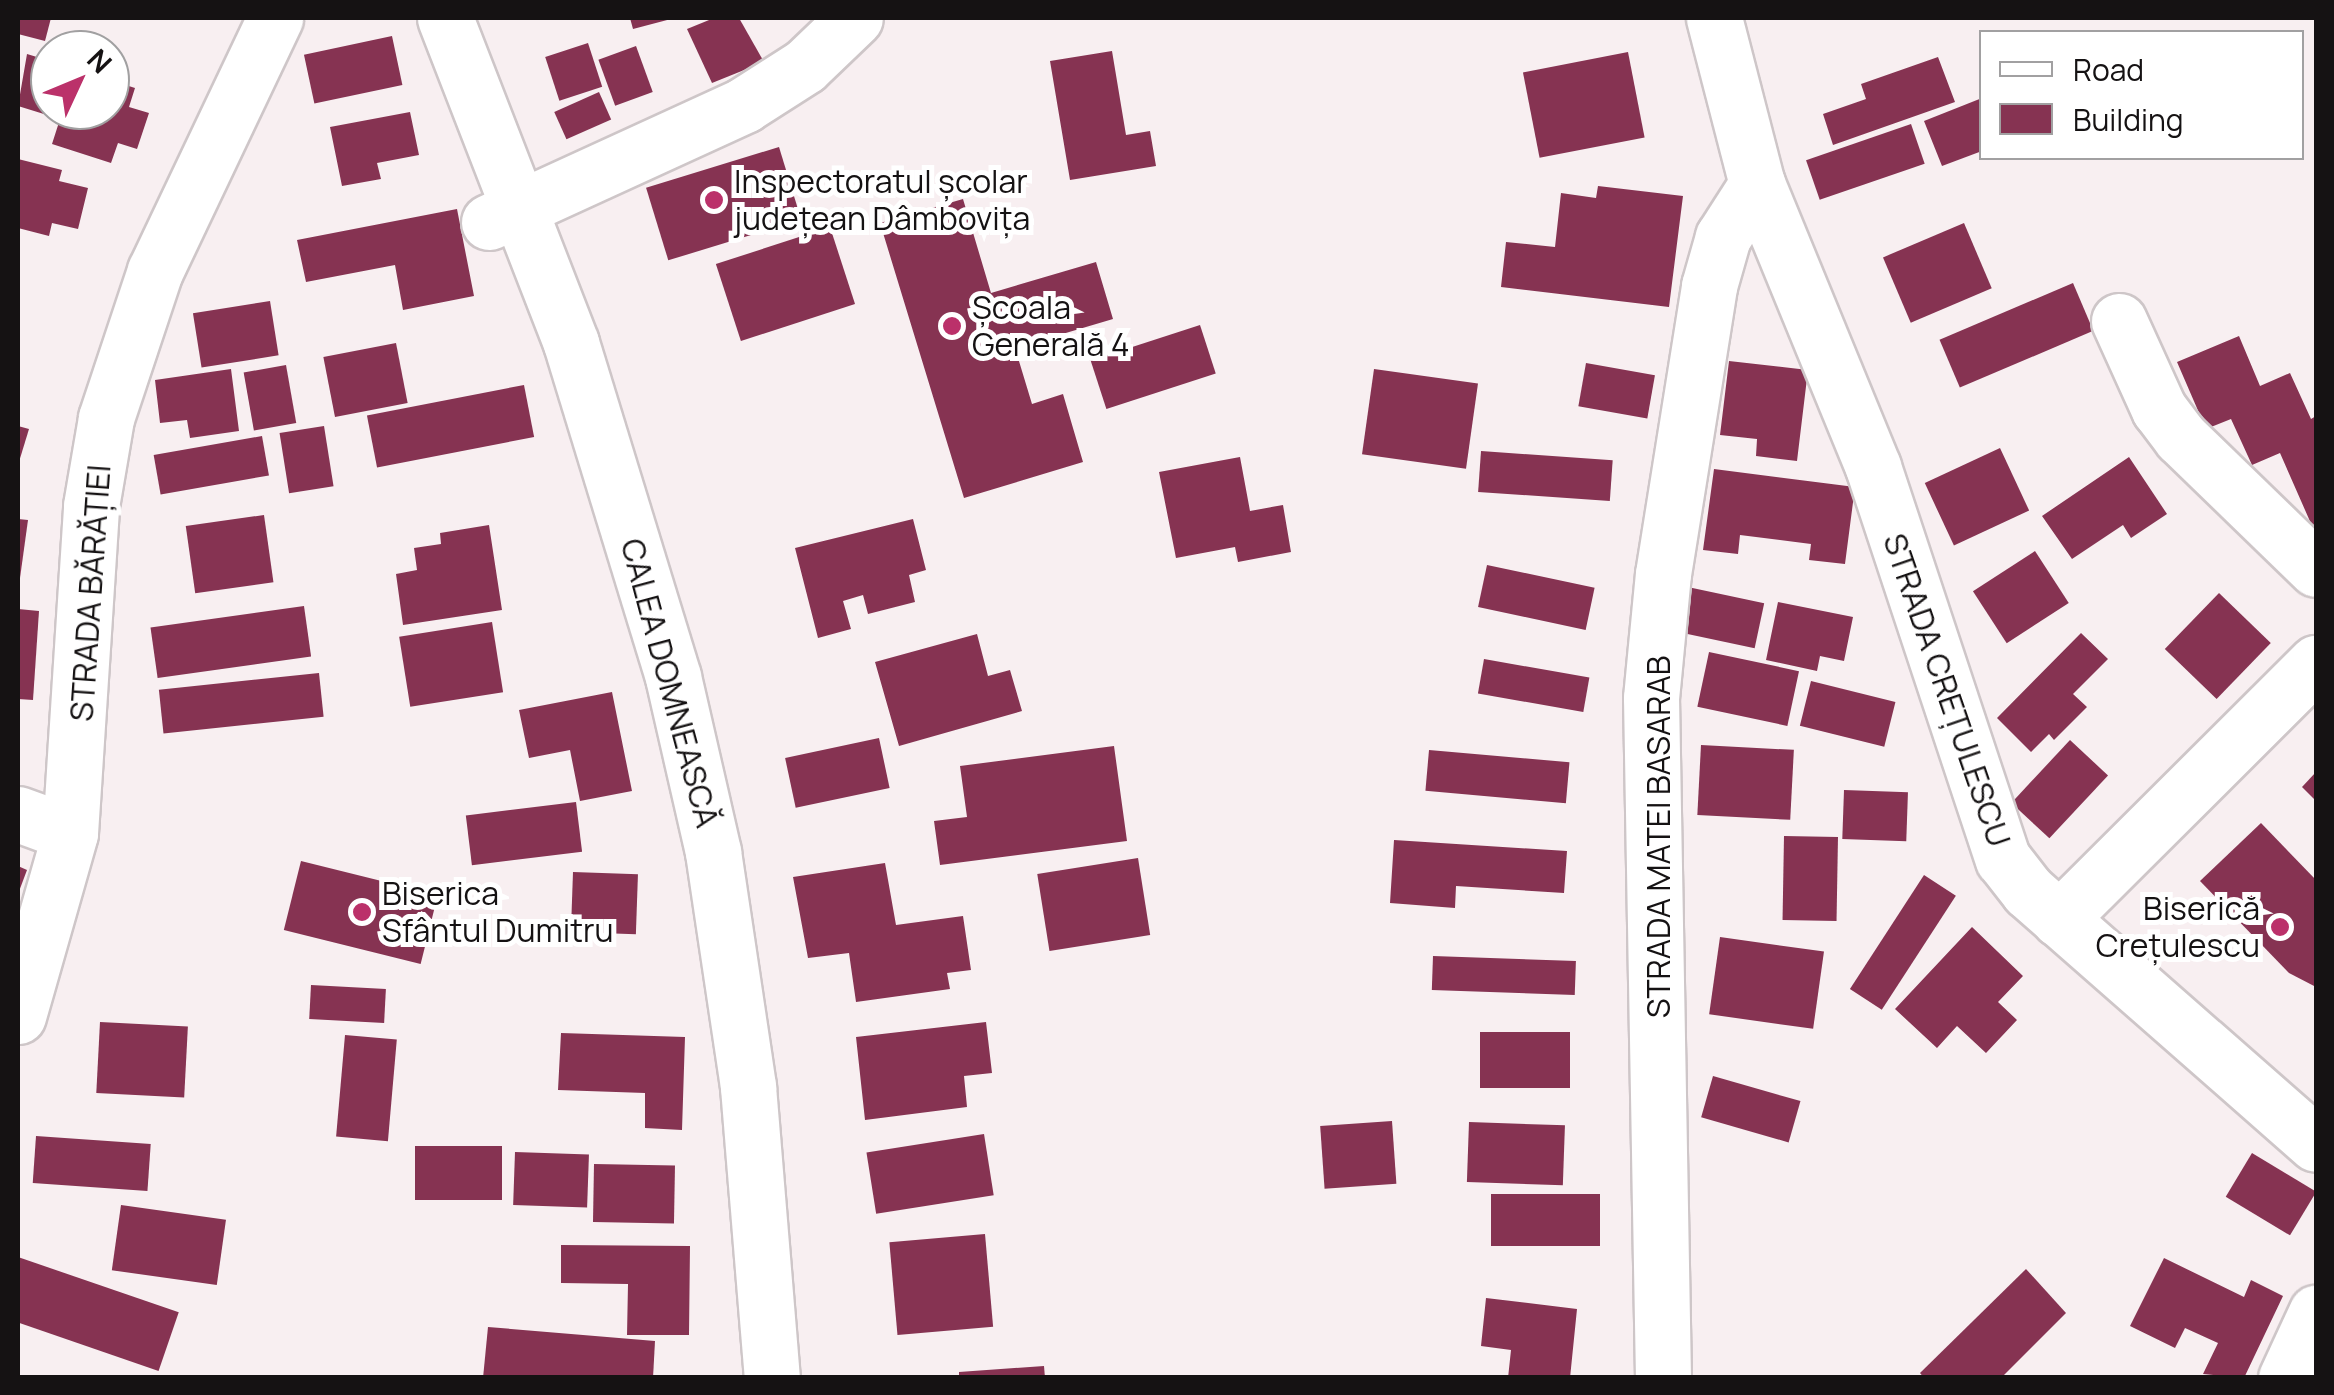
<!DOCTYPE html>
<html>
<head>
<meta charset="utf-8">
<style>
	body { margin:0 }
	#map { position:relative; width:2334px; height:1395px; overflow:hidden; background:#f8eff1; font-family:Manrope,sans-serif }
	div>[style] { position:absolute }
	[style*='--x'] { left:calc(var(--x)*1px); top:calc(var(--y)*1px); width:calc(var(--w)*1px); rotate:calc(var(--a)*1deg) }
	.building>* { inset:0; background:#863352; transform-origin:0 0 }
	.roads { filter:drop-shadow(2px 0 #cec6c8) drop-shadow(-2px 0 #cec6c8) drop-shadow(0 2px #cec6c8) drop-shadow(0 -2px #cec6c8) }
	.minor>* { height:55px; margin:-27.5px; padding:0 27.5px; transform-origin:27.5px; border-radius:27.5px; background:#fff }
	.secondary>* { height:55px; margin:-27.5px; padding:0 27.5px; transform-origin:27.5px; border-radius:27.5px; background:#fff }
	.dots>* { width:28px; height:28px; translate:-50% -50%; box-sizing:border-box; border:5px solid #fff; border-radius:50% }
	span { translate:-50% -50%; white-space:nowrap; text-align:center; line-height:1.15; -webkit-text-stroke:10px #fff; paint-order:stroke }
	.poi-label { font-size:32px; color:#151213 }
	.left { translate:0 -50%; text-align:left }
	.right { translate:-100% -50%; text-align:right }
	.street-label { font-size:32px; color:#151213 }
	.frame { position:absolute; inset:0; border:20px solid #151213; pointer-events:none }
	.legend { position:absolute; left:1979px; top:30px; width:325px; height:130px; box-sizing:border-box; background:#fff; border:2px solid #a1a0a1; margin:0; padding:12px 18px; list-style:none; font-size:30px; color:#151213 }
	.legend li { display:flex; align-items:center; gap:20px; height:50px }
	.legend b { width:50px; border:2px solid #a1a0a1 }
	.north { position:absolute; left:30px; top:30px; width:100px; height:100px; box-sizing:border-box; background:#fff; border:2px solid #a1a0a1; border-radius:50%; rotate:46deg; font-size:28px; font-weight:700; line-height:40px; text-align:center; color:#151213 }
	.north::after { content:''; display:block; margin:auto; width:35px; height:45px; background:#bb316a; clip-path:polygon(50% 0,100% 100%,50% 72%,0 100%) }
</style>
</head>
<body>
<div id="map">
	<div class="building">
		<i style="clip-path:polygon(18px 18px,51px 18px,45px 41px,18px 34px)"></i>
		<i style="clip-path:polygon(630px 18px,671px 18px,671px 19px,633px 29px)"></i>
		<i style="clip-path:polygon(714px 18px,739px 18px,764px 62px,712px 83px,687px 29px)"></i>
		<i style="left:392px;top:36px;width:50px;height:90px;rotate:78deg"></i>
		<i style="left:588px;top:43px;width:46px;height:45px;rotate:72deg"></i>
		<i style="left:636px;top:46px;width:49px;height:40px;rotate:70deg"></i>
		<i style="clip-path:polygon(1112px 51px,1126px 135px,1150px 131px,1156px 166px,1070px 180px,1050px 61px)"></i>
		<i style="left:1628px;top:52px;width:87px;height:107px;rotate:79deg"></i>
		<i style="clip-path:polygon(27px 54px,50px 61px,50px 110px,110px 110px,110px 80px,135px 88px,129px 107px,149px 113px,137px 149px,118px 143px,111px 163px,52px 144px,60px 119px,18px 106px)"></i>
		<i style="clip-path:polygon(1938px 57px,1955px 102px,1833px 145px,1823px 114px,1866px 99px,1861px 84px)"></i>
		<i style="left:599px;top:92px;width:30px;height:49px;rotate:66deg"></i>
		<i style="clip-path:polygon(1982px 98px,1982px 151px,1942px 166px,1924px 121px)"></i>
		<i style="clip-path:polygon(410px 112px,419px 155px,377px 163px,381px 179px,342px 186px,330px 127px)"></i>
		<i style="left:1911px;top:124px;width:42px;height:111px;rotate:71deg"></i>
		<i style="left:779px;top:147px;width:76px;height:139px;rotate:73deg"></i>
		<i style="clip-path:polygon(18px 159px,62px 170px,59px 181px,88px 188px,78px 229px,52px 223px,49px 236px,18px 228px)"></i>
		<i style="clip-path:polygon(1598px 186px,1683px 196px,1669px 307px,1501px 287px,1506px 242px,1555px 247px,1561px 193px,1596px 198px)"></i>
		<i style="clip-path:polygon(963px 199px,991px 293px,1096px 262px,1113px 319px,1015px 348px,1032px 404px,1063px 394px,1083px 462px,964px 498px,880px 223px)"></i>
		<i style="clip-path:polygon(457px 209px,474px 296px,403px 310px,395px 265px,306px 282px,297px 240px)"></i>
		<i style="left:1964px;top:223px;width:71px;height:88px;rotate:67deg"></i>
		<i style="left:830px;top:227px;width:81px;height:120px;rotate:72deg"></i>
		<i style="left:2073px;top:283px;width:52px;height:145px;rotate:67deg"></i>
		<i style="left:270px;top:301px;width:55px;height:78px;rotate:81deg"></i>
		<i style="left:1200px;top:325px;width:51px;height:115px;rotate:72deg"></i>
		<i style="clip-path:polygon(2239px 336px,2260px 386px,2290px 373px,2311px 419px,2316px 416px,2316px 535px,2280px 453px,2252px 465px,2231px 419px,2206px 429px,2177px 362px)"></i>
		<i style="left:396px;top:343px;width:61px;height:74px;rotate:79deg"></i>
		<i style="clip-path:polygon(1729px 361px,1808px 370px,1797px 461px,1756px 456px,1757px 439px,1720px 435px)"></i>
		<i style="left:1586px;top:363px;width:70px;height:44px;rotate:10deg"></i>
		<i style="left:286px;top:365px;width:59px;height:43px;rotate:80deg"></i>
		<i style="clip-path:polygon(231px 369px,239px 431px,190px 438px,187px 420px,160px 423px,155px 380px)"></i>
		<i style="left:1374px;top:369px;width:105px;height:86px;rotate:8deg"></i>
		<i style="left:524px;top:385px;width:53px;height:160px;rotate:79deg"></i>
		<i style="clip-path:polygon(18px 426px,29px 429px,18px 465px)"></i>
		<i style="left:324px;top:426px;width:61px;height:45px;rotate:81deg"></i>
		<i style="left:262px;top:436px;width:40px;height:110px;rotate:80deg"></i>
		<i style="left:2000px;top:448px;width:69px;height:83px;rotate:65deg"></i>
		<i style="left:1481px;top:451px;width:132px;height:41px;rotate:4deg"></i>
		<i style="clip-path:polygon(1240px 457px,1250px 511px,1283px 505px,1291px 552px,1238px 562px,1235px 547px,1176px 558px,1159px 472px)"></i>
		<i style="clip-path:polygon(2129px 457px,2167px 514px,2131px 538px,2123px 525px,2072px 559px,2042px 516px)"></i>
		<i style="clip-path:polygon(1714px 469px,1855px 487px,1845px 564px,1809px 560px,1811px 544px,1740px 535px,1738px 554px,1703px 550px)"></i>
		<i style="left:264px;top:515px;width:68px;height:79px;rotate:82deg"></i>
		<i style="clip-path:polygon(18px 519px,28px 520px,20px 578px,18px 578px)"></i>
		<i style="clip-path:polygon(913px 519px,926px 570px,909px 575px,915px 602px,868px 614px,863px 595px,843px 601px,851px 629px,818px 638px,795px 548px)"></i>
		<i style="clip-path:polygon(489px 525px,502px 610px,403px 625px,396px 574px,417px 570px,414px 548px,441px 544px,440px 533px)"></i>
		<i style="left:2035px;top:551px;width:62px;height:74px;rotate:57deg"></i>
		<i style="left:1487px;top:565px;width:110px;height:43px;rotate:12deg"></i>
		<i style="left:1683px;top:586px;width:83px;height:46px;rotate:12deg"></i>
		<i style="left:2219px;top:593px;width:72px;height:78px;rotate:44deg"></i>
		<i style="clip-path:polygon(1778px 602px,1853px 617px,1844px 661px,1820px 656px,1817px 671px,1766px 660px)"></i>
		<i style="left:304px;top:606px;width:51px;height:155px;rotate:82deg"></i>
		<i style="clip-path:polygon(18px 609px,39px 611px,33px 700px,18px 699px)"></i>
		<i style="left:492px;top:622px;width:71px;height:94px;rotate:81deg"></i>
		<i style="clip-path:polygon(2081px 633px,2108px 659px,2073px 694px,2087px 707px,2054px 740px,2049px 734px,2031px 752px,1997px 718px)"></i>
		<i style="clip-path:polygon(977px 634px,988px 676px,1010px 670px,1022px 711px,899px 746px,875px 662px)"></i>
		<i style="left:1709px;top:652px;width:92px;height:56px;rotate:12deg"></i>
		<i style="left:1484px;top:659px;width:107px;height:35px;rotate:10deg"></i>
		<i style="left:319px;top:673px;width:44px;height:161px;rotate:84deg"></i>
		<i style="left:1811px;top:681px;width:87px;height:46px;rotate:14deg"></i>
		<i style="clip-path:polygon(612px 692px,632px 791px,580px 801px,570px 750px,529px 758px,519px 710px)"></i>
		<i style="left:879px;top:738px;width:51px;height:96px;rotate:78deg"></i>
		<i style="left:2070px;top:740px;width:52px;height:86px;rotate:43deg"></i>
		<i style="left:1701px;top:745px;width:93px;height:70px;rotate:3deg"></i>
		<i style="clip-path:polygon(1114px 746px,1127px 841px,940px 865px,934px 821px,967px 817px,960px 766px)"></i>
		<i style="left:1429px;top:750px;width:141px;height:41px;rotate:5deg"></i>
		<i style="clip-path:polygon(2316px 772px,2316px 801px,2302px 787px)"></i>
		<i style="left:1844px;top:790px;width:64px;height:49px;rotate:2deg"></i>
		<i style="left:576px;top:802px;width:50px;height:111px;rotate:83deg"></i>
		<i style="clip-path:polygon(2261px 823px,2316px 880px,2316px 987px,2289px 973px,2200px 881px)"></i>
		<i style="left:1784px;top:836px;width:54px;height:84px;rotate:1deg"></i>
		<i style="clip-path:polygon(1394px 840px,1567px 851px,1564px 893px,1456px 886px,1455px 908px,1390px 903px)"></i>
		<i style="left:1138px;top:858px;width:78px;height:102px;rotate:81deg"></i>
		<i style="left:301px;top:861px;width:141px;height:71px;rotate:14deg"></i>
		<i style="clip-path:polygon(885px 863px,896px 925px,963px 916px,971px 970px,947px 973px,950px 989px,856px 1002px,849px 953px,808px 958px,793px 877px)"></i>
		<i style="clip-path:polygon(18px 866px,27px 870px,18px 894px)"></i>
		<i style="left:573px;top:872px;width:65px;height:60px;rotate:2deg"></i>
		<i style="left:1924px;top:875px;width:38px;height:136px;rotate:33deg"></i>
		<i style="clip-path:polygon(1972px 927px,2023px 976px,1998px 1002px,2017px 1020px,1986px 1053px,1957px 1026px,1937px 1048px,1895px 1009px)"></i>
		<i style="left:1720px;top:937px;width:105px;height:78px;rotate:8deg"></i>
		<i style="left:1433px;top:956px;width:143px;height:34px;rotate:2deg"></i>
		<i style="left:311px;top:985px;width:75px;height:34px;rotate:3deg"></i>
		<i style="left:100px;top:1022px;width:88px;height:71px;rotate:3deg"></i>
		<i style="clip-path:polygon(986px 1022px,992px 1073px,964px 1076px,967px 1107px,865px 1120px,856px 1037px)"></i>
		<i style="left:1570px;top:1032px;width:56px;height:90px;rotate:90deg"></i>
		<i style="clip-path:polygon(561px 1033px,685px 1037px,682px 1130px,645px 1128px,645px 1093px,558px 1090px)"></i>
		<i style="left:345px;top:1035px;width:52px;height:102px;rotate:5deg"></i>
		<i style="left:1713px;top:1076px;width:91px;height:43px;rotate:16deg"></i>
		<i style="left:1392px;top:1121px;width:63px;height:72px;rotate:86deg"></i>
		<i style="left:1469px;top:1122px;width:96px;height:60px;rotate:2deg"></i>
		<i style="left:984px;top:1134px;width:62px;height:119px;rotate:81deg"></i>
		<i style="left:36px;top:1136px;width:115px;height:47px;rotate:4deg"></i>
		<i style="left:415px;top:1146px;width:87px;height:54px"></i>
		<i style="left:515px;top:1152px;width:74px;height:53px;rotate:2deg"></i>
		<i style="left:2252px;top:1153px;width:75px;height:51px;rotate:31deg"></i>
		<i style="left:594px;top:1164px;width:81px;height:58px;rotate:1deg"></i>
		<i style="left:1600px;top:1194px;width:52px;height:109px;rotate:90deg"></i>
		<i style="left:121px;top:1205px;width:106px;height:66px;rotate:8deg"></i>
		<i style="left:985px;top:1234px;width:93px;height:96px;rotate:85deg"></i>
		<i style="clip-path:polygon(561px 1245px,690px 1246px,689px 1335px,627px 1335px,628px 1284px,561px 1283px)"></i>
		<i style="left:18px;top:1257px;width:170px;height:62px;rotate:19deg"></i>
		<i style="clip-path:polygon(2164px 1258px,2244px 1297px,2251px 1280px,2283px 1296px,2244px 1378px,2203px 1374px,2218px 1343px,2185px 1328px,2175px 1348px,2130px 1326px)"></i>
		<i style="clip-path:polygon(2026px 1269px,2066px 1313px,2001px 1378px,1924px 1378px,1920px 1373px)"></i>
		<i style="clip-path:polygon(1486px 1298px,1577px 1309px,1570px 1378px,1508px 1378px,1511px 1350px,1481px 1346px)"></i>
		<i style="clip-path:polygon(488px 1327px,655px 1341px,653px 1378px,483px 1378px)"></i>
		<i style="clip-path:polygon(1044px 1366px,1045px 1378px,959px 1378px,959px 1372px)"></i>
	</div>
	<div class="roads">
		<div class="minor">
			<i style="--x:1714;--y:18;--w:171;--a:75.5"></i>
			<i style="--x:1757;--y:184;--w:306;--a:67.7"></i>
			<i style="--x:1873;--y:467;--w:413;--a:71.7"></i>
			<i style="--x:2003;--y:859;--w:41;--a:52"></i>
			<i style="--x:2028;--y:891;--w:383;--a:41.3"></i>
			<i style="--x:489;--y:222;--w:281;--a:-24.6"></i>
			<i style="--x:744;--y:105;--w:72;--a:-32.6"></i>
			<i style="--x:805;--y:66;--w:69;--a:-43.8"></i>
			<i style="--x:2119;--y:321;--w:97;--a:65.6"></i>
			<i style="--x:2159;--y:409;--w:36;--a:53"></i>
			<i style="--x:2181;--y:438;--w:188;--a:44.1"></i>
			<i style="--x:18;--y:814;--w:55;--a:20.1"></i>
			<i style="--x:2059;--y:919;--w:363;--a:-44.9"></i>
			<i style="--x:18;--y:1016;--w:190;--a:-74.1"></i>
			<i style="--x:70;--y:833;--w:328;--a:-86.3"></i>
			<i style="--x:91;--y:506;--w:89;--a:-80.3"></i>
			<i style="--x:106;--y:418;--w:155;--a:-71.6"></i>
			<i style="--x:155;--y:271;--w:280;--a:-64.6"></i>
			<i style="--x:1663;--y:1378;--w:680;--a:-91.01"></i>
			<i style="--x:1651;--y:698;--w:125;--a:-84.5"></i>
			<i style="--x:1663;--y:574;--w:292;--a:-80.9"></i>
			<i style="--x:1709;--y:286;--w:51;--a:-74.1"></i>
			<i style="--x:1723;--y:237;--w:63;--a:-57.3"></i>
			<i style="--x:2286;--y:1378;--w:72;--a:-65.2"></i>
		</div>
		<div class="secondary">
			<i style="--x:445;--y:18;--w:349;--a:68.8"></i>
			<i style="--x:571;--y:343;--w:349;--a:73"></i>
			<i style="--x:673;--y:677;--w:180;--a:77.1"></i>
			<i style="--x:713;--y:852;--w:238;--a:81.5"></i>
			<i style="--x:748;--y:1087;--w:292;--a:85.3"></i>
		</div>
	</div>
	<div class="dots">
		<i style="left:714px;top:200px;background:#bb316a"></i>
		<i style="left:952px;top:326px;background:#bb316a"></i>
		<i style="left:362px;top:912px;background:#bb316a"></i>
		<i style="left:2280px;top:927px;background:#bb316a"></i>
	</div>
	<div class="poi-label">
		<span class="left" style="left:734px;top:200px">Inspectoratul școlar<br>județean Dâmbovița</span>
		<span class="left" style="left:972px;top:326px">Școala<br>Generală 4</span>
		<span class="left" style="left:382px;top:912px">Biserica<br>Sfântul Dumitru</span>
		<span class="right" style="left:2260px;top:927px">Biserică<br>Crețulescu</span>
	</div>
	<div class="street-label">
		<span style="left:90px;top:593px;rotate:-86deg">STRADA BĂRĂȚIEI</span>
		<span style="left:670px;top:683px;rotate:75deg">CALEA DOMNEASCĂ</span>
		<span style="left:1947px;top:690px;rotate:71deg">STRADA CREȚULESCU</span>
		<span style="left:1658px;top:837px;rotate:-90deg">STRADA MATEI BASARAB</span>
	</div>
	<div class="frame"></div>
	<ul class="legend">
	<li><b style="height:12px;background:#fff"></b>Road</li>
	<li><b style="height:28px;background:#863352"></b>Building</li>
	</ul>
	<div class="north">N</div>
</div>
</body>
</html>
